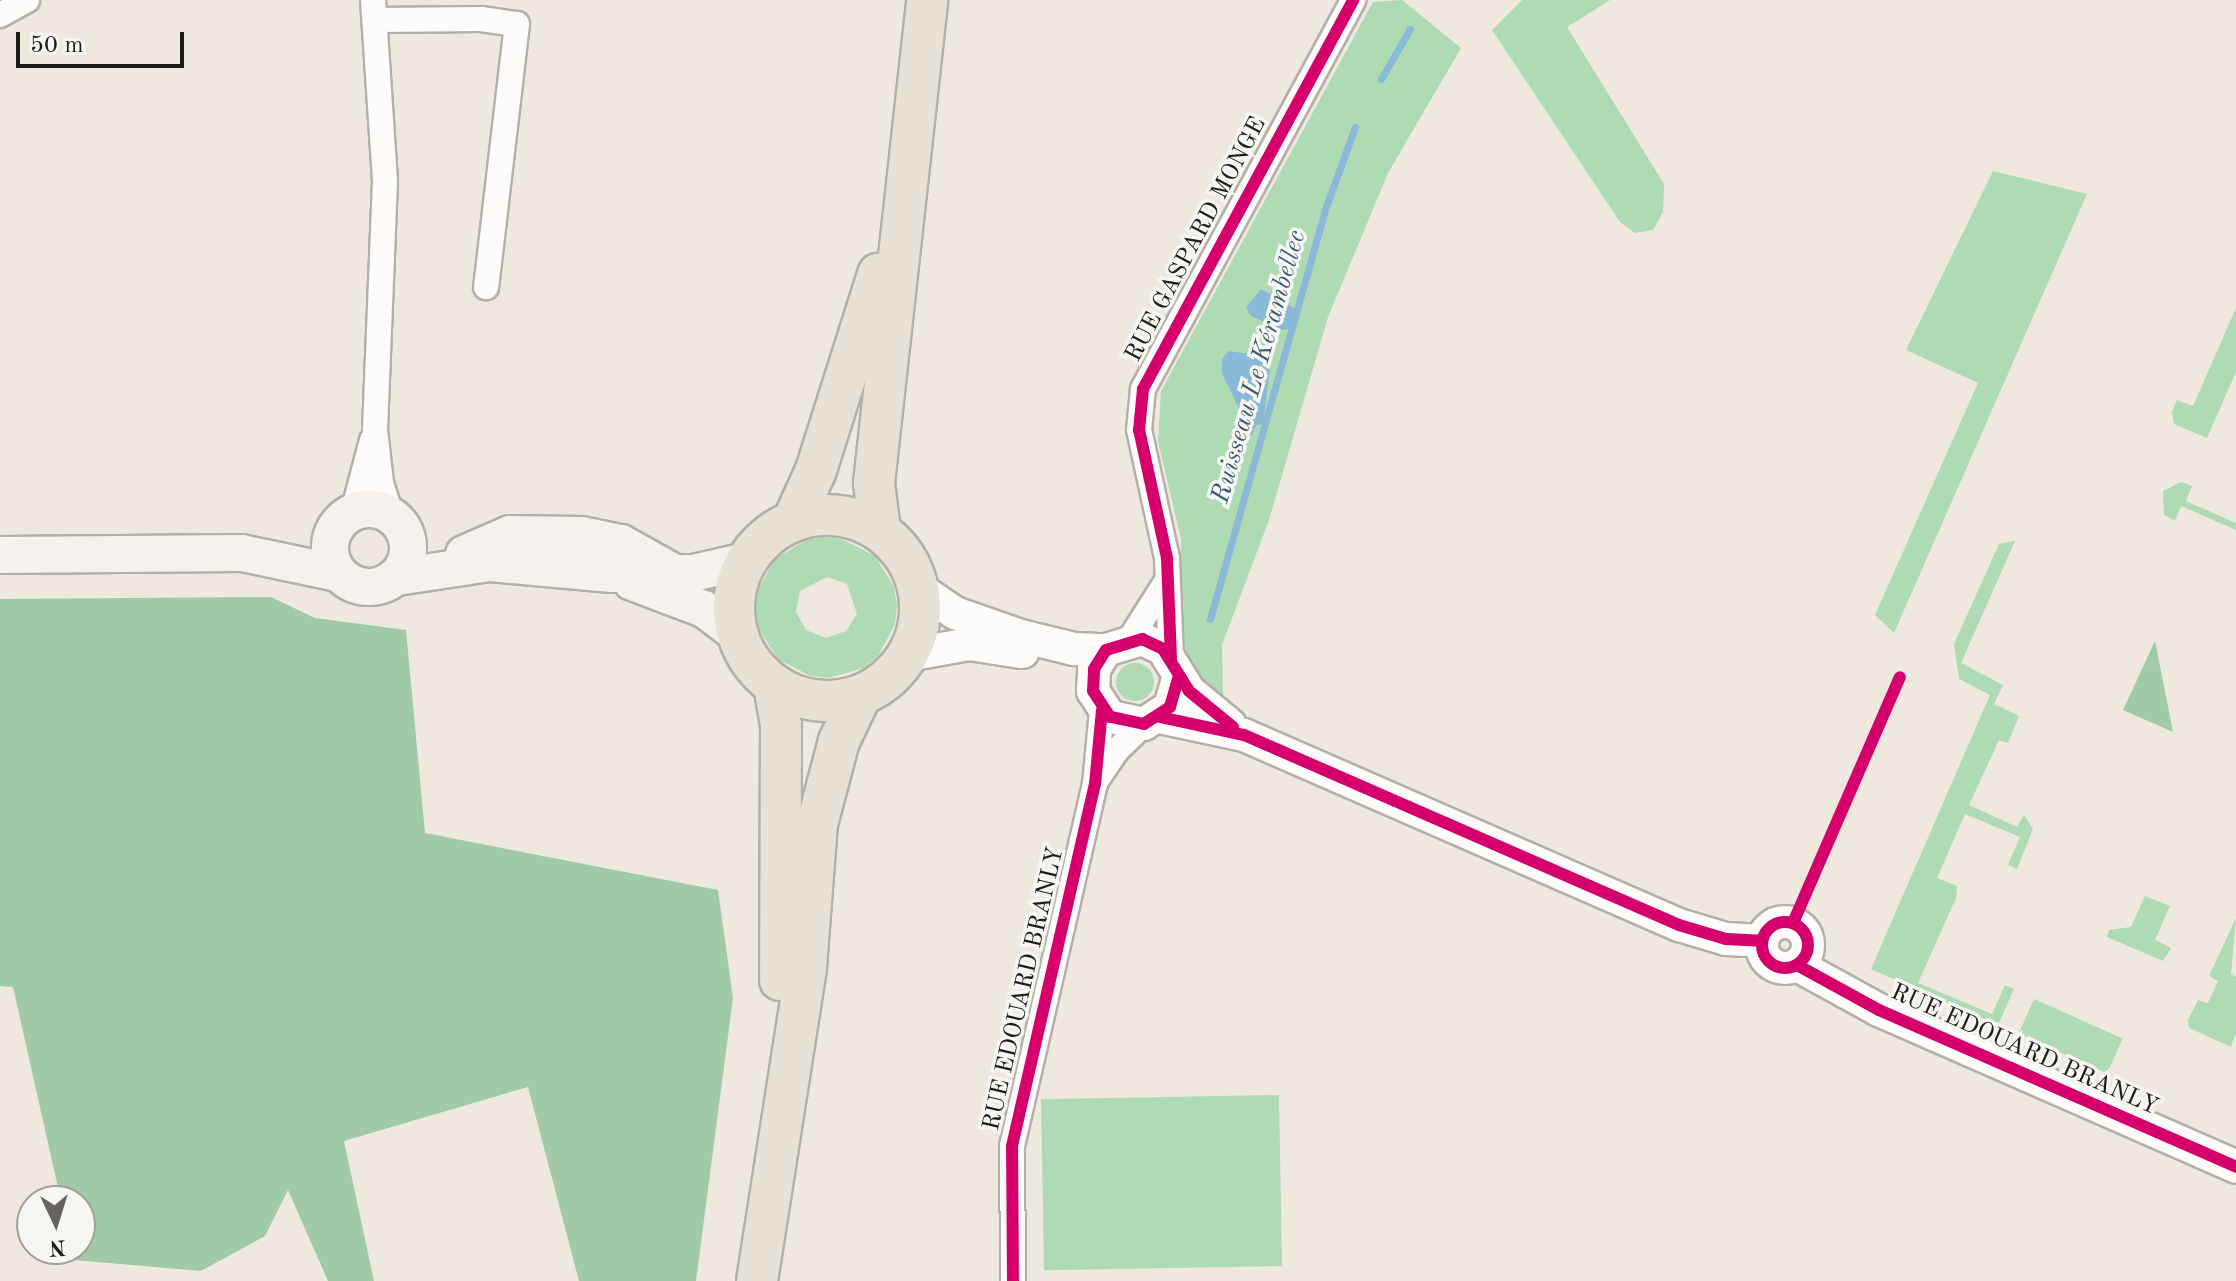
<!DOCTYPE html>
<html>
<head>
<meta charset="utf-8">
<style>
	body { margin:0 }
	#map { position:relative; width:2236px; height:1281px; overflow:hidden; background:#efe8de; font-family:"Old Standard TT",serif }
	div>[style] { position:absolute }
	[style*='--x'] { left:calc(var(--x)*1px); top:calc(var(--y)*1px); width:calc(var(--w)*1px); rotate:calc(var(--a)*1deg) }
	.green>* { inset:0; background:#aedab4; transform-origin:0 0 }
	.round { border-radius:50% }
	.forest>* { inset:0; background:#a1caa8 }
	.water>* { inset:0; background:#8ab8d7 }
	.stream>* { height:7px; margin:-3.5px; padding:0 3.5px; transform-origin:3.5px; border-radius:3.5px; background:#8ab8d7 }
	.roads { filter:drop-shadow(2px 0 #b4afaa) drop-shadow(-2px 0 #b4afaa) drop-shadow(0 2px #b4afaa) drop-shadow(0 -2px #b4afaa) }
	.minor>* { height:24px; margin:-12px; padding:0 12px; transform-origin:12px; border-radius:12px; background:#fdfcfa }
	.tertiary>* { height:32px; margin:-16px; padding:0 16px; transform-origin:16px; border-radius:16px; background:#fdfcfa }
	.tertiary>.ring { margin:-16px; padding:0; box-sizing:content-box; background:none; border:32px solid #fdfcfa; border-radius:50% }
	.secondary>* { height:36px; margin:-18px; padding:0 18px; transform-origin:18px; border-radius:18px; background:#f5f1ec }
	.secondary>.ring { margin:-18px; padding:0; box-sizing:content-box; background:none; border:36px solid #f5f1ec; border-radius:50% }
	.primary>* { height:40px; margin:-20px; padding:0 20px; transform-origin:20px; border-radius:20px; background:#e8e2d6 }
	.primary>.ring { margin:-20px; padding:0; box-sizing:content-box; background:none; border:40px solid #e8e2d6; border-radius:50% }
	.cycleway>* { height:12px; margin:-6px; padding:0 6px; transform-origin:6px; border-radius:6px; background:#d6006c }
	.cycleway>.ring { margin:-6px; padding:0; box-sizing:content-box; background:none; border:12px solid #d6006c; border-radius:50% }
	span { translate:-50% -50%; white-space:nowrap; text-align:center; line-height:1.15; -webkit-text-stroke:7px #f6f6f2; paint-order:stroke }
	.street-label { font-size:24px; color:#1c1c1c }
	.water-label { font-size:26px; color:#3a596f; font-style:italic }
	.north { position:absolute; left:16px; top:1185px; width:80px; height:80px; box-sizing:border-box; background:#f6f6f2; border:2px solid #9f9f9c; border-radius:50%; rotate:176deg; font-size:22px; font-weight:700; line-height:32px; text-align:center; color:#1c1c1c }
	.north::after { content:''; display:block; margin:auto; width:28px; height:36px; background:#666360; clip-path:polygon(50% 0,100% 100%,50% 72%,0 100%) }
	.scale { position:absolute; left:16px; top:32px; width:168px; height:36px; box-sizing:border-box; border:4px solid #1c1c1c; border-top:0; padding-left:10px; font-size:24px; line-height:28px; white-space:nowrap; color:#1c1c1c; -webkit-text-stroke:6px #f6f6f2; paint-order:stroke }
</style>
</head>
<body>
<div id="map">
	<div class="green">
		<i style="clip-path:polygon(1402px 0,1461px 48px,1388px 173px,1328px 317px,1269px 520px,1222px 645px,1223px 696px,1192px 670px,1179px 629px,1181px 539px,1158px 442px,1161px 391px,1373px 2px)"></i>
		<i style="clip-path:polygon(1522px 0,1610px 0,1567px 27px,1664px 184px,1663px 212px,1653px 230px,1635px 233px,1620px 222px,1492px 30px)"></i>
		<i style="clip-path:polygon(1993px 171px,2087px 194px,1894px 633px,1875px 615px,1978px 383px,1906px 350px)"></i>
		<i style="clip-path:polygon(2236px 308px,2236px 372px,2207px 438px,2174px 424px,2172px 412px,2177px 400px,2193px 406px)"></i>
		<i style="clip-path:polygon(2181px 482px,2192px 486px,2186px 501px,2236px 523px,2236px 530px,2181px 506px,2175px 521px,2164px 515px,2163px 491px)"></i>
		<i style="clip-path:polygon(evenodd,824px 537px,842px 539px,875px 556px,894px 587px,897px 605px,895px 624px,878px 656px,864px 668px,828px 678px,810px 676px,778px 659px,758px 628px,755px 610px,757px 591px,775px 559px,806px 540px,824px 537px,827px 577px,847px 584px,857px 614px,846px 631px,826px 638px,806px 630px,796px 612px,800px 591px,827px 577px)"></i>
		<i style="clip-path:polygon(2015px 541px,1961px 663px,2003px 685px,1994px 704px,2019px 716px,2008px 743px,1999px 740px,1969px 805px,2017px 827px,2024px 815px,2033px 829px,2017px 869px,2008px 865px,2020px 837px,1965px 814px,1937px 878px,1957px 886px,1956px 898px,1918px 983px,1992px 1014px,2005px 985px,2014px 989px,1998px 1025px,1871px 969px,1990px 695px,1959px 679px,1954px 644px,1999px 544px)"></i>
		<i class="round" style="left:1116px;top:663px;width:38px;height:38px"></i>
		<i style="clip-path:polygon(2145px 896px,2170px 906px,2155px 940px,2171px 948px,2163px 961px,2107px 937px,2109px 930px,2131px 927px)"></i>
		<i style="clip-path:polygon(2236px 918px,2231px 974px,2236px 977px,2236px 1033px,2231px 1047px,2189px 1028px,2188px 1020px,2198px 1000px,2208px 1003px,2218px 981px,2209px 976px)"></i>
		<i style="left:2034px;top:999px;width:97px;height:38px;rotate:24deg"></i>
		<i style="left:1279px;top:1095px;width:171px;height:238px;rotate:89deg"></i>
	</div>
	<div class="forest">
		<i style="clip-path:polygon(271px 597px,315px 618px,406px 630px,425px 833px,718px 890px,733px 998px,696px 1281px,579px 1281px,528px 1087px,344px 1141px,374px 1281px,328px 1281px,288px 1190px,265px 1236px,201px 1271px,74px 1260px,72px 1249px,80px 1249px,80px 1201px,61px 1201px,13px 987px,0 986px,0 599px)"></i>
		<i style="clip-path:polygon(2155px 641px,2173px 732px,2123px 710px)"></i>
	</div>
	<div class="water">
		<i style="clip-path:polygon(1261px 289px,1296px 309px,1291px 328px,1283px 330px,1251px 316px,1246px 307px)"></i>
		<i style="clip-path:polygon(1229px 351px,1261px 356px,1270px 369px,1263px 424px,1256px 425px,1252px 436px,1222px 373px,1222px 359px)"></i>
	</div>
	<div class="stream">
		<i style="--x:1381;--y:79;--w:58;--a:-59.9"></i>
		<i style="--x:1210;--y:619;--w:431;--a:-74.3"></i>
		<i style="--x:1327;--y:204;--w:82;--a:-70"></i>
	</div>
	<div class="roads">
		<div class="minor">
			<i style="--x:373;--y:0;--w:181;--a:86.2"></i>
			<i style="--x:385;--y:181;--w:249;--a:92.3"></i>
			<i style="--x:375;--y:430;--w:53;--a:83.5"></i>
			<i style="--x:381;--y:483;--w:35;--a:72"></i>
			<i style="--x:0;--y:15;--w:31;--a:-29"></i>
			<i style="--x:377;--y:20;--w:104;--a:-0.6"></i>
			<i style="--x:481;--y:19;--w:36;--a:8"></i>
			<i style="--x:517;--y:24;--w:265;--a:96.7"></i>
			<i style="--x:353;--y:512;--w:74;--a:-75.2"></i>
			<i style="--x:1130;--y:639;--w:67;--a:-57.7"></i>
			<i style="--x:1171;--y:658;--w:100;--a:-92.3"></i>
			<i style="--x:1167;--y:558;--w:131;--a:-102.3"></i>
			<i style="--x:1139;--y:430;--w:41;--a:-84.4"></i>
			<i style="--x:1143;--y:389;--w:442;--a:-61.6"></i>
			<i style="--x:1098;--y:778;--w:32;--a:-56"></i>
			<i style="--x:1116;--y:751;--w:39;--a:-44"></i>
			<i style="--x:1013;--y:1281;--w:135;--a:-90.4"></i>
			<i style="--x:1012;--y:1146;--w:371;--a:-77.1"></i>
			<i style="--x:1095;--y:784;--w:74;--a:-84.6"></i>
		</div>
		<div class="tertiary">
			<i style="--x:918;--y:588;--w:45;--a:34"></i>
			<i style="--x:955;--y:613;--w:70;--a:19.2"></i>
			<i style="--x:1021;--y:636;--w:55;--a:13.8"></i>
			<i style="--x:1074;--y:649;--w:32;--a:2"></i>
			<i style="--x:908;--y:655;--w:62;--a:-10.2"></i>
			<i style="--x:969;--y:644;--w:54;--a:8.6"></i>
			<i style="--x:1178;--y:679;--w:29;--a:106"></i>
			<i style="--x:1170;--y:707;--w:31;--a:147"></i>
			<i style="--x:1144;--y:724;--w:35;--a:-168"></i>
			<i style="--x:1110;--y:717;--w:31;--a:-123"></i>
			<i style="--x:1093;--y:691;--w:22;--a:-87"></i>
			<i style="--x:1094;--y:669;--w:22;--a:-58"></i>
			<i style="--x:1106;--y:650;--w:38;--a:-17"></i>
			<i style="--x:1142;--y:639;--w:23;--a:25"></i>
			<i style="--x:1163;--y:649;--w:49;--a:58.2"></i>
			<i style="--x:1189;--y:691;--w:53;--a:39.7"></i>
			<i style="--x:1160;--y:717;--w:86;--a:12.1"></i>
			<i style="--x:1244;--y:735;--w:475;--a:23.6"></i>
			<i style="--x:1679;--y:925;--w:49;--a:16.6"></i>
			<i style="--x:1726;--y:939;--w:35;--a:3"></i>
			<i class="ring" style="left:1762px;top:922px;width:14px;height:14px"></i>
			<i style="--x:1797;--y:965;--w:94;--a:28.8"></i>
			<i style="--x:1879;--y:1010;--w:390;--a:23.7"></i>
		</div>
		<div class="secondary">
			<i class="ring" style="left:330px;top:509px;width:42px;height:42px"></i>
			<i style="--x:464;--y:554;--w:50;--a:-23.5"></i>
			<i style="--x:510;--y:534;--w:71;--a:0.8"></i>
			<i style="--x:581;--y:535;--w:41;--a:11.3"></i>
			<i style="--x:621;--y:543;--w:60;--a:29.1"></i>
			<i style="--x:0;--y:555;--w:242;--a:-0.5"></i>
			<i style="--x:242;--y:553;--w:97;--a:11.9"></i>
			<i style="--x:397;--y:577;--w:94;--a:-8.6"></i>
			<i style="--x:490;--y:563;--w:122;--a:5.2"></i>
			<i style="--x:612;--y:574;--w:81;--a:-0.7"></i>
			<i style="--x:693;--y:573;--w:54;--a:-12.8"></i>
			<i style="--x:632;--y:582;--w:77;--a:20.6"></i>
			<i style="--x:704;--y:609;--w:41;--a:37.1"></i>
		</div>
		<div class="primary">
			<i class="ring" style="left:734px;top:515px;width:146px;height:146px"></i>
			<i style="--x:793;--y:521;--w:56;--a:-65.7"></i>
			<i style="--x:816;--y:470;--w:206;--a:-72.4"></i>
			<i style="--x:880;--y:531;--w:48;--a:-97.1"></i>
			<i style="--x:874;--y:483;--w:486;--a:-83.7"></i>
			<i style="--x:774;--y:685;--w:41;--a:80.1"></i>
			<i style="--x:781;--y:725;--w:255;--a:90.2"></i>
			<i style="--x:757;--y:1281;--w:318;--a:-81.1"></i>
			<i style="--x:806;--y:967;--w:143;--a:-85.6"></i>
			<i style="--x:817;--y:824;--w:86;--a:-75.2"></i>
			<i style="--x:839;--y:741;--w:51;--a:-64.4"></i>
		</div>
	</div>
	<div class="cycleway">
		<i style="--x:1171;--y:658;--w:100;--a:-92.3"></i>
		<i style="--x:1167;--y:558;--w:131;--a:-102.3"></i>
		<i style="--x:1139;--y:430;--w:41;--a:-84.4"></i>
		<i style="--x:1143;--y:389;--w:442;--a:-61.6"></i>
		<i style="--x:1178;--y:679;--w:29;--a:106"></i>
		<i style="--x:1170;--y:707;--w:31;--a:147"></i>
		<i style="--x:1144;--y:724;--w:35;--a:-168"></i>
		<i style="--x:1110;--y:717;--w:31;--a:-123"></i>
		<i style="--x:1093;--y:691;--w:22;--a:-87"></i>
		<i style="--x:1094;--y:669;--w:22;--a:-58"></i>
		<i style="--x:1106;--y:650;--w:38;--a:-17"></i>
		<i style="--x:1142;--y:639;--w:23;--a:25"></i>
		<i style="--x:1163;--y:649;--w:49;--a:58.2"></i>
		<i style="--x:1189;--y:691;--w:57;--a:39.3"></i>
		<i style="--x:1160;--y:717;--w:86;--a:12.1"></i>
		<i style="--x:1244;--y:735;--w:475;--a:23.6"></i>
		<i style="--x:1679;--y:925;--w:49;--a:16.6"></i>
		<i style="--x:1726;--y:939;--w:35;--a:3"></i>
		<i class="ring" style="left:1762px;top:922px;width:34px;height:34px"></i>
		<i style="--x:1793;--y:923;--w:268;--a:-66.5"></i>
		<i style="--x:1797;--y:965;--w:94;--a:28.8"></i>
		<i style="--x:1879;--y:1010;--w:390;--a:23.7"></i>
		<i style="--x:1013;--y:1281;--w:135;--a:-90.4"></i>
		<i style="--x:1012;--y:1146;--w:371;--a:-77.1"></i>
		<i style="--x:1095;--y:784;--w:74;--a:-84.6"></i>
	</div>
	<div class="street-label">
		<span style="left:1197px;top:240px;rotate:-62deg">RUE GASPARD MONGE</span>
		<span style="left:1025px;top:989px;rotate:-77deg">RUE EDOUARD BRANLY</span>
		<span style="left:2024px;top:1051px;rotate:24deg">RUE EDOUARD BRANLY</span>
	</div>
	<div class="water-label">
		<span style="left:1260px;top:367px;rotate:-74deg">Ruisseau Le Kérambellec</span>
	</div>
	<div class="north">N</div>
	<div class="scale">50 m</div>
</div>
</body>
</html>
